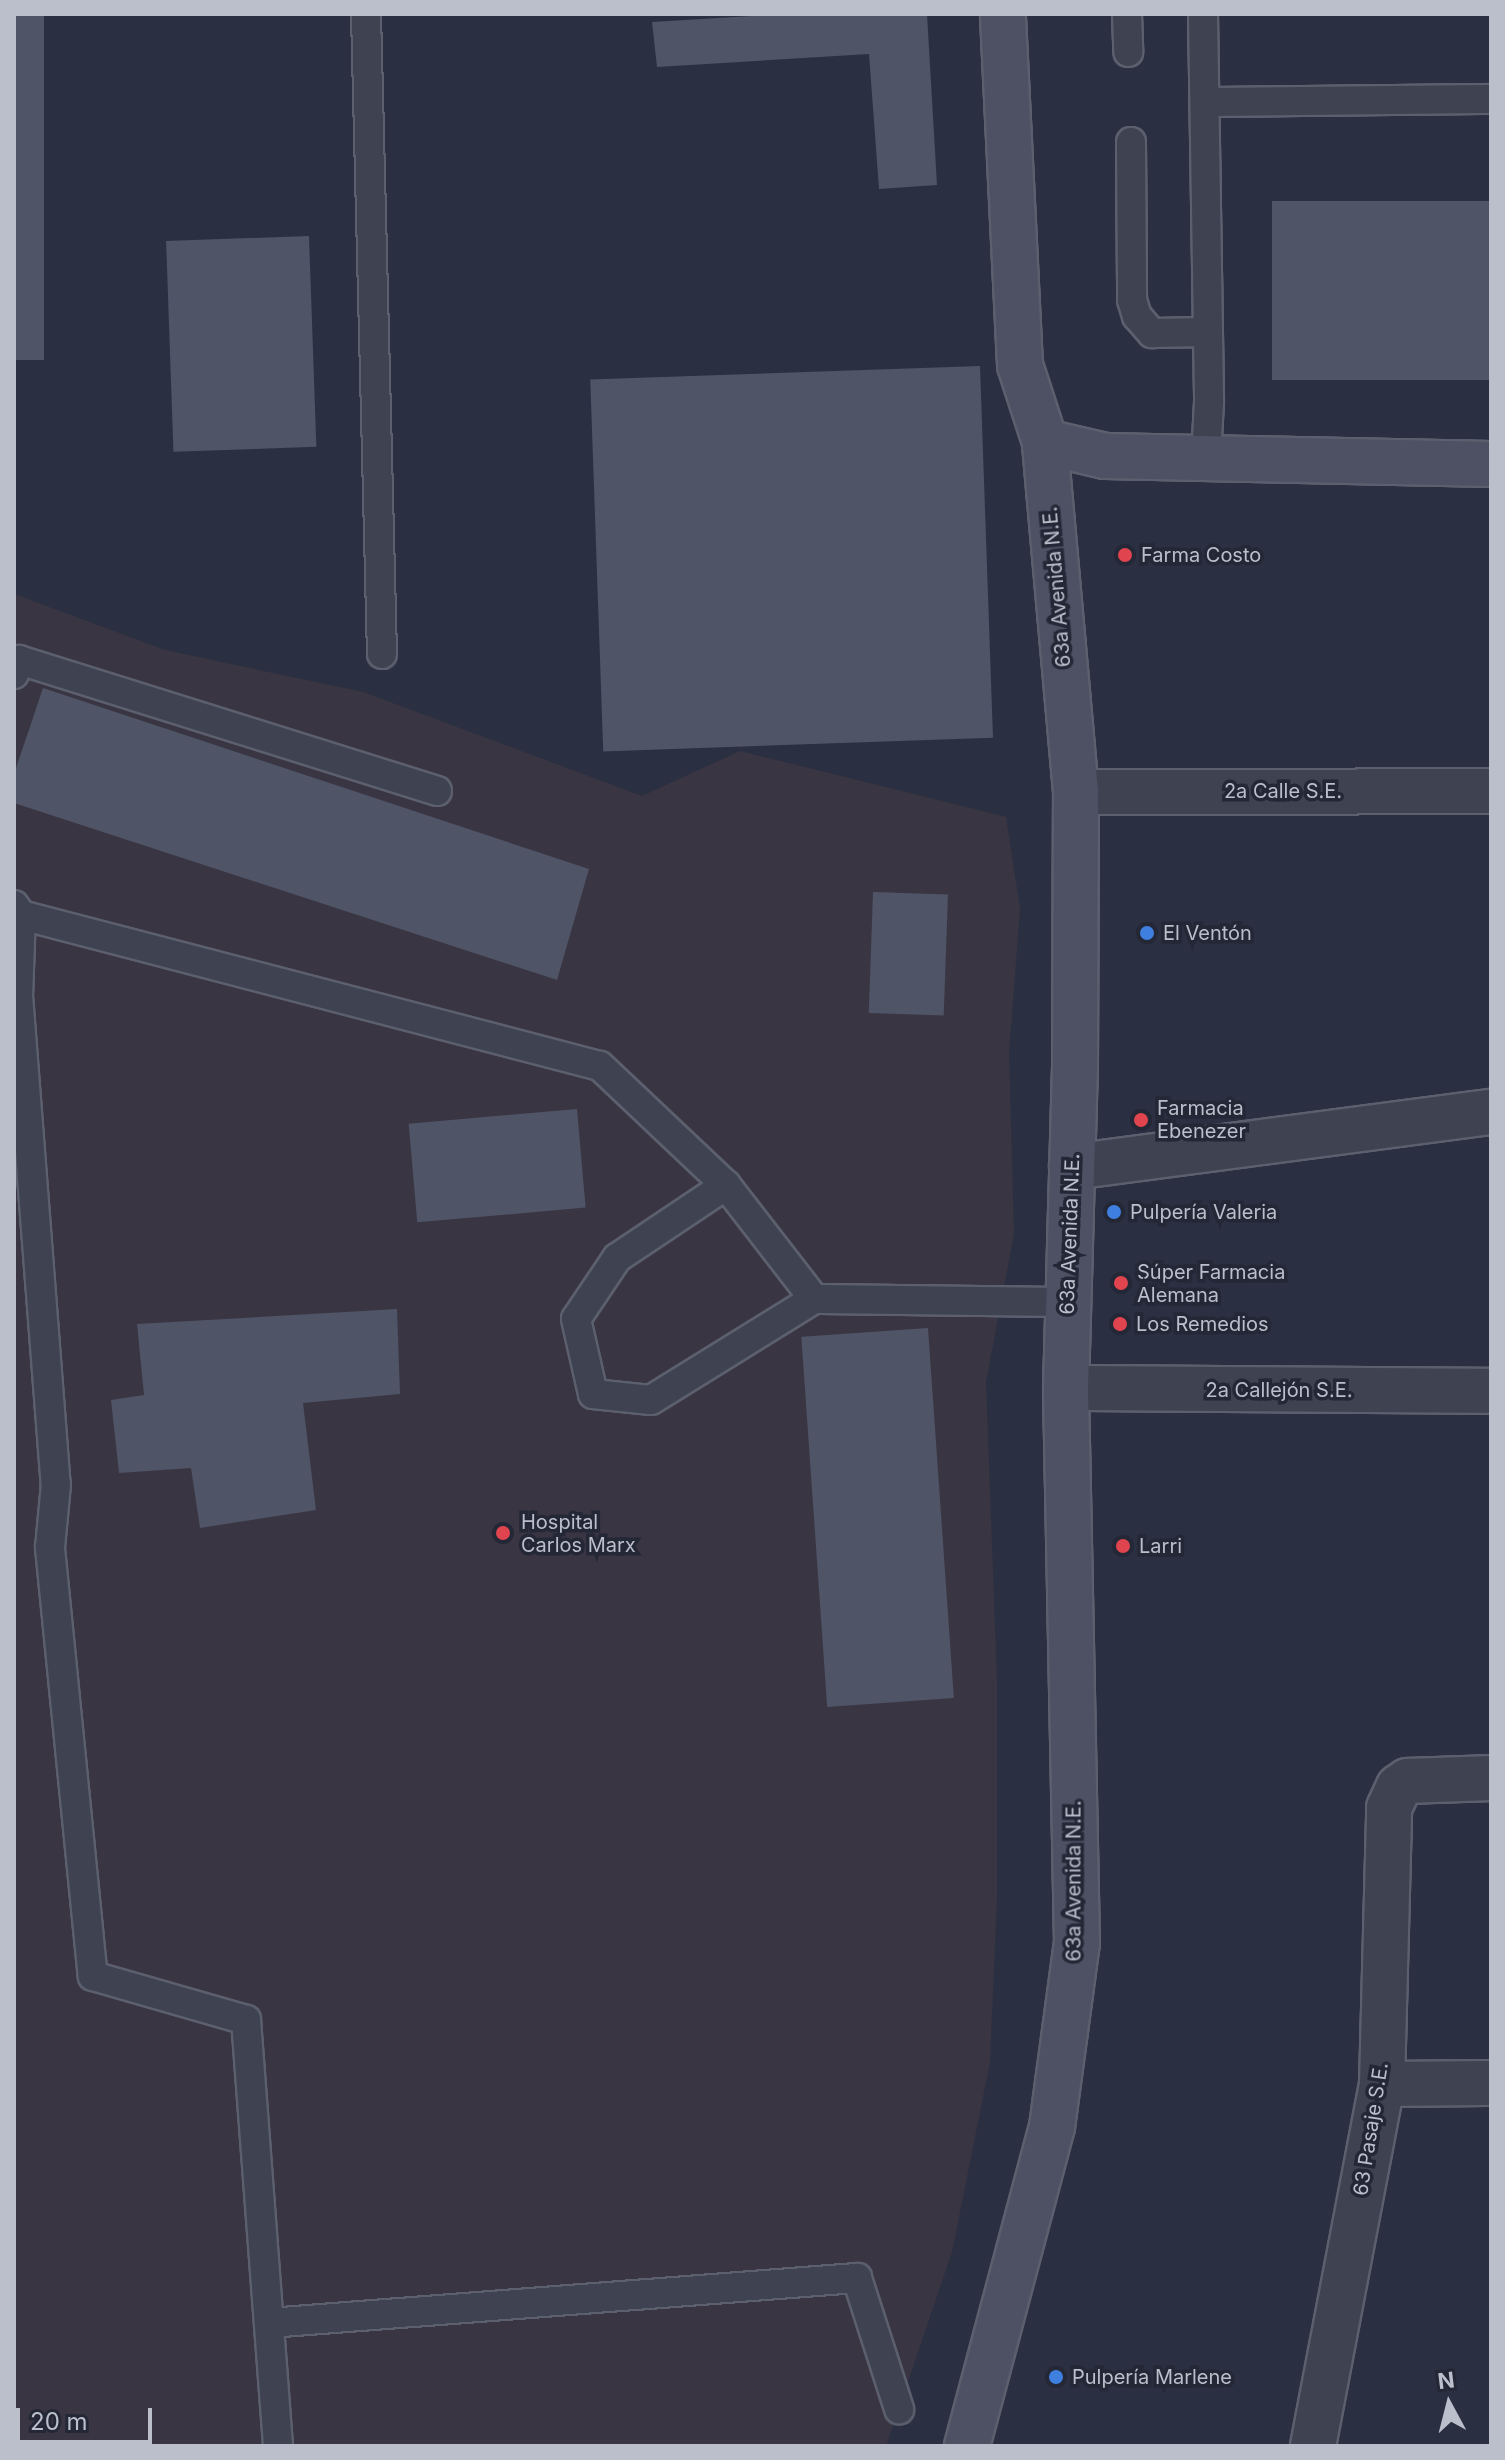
<!DOCTYPE html>
<html>
<head>
<meta charset="utf-8">
<style>
	body { margin:0 }
	#map { position:relative; width:1505px; height:2460px; overflow:hidden; background:#2a3041; font-family:Inter,sans-serif }
	div>[style] { position:absolute }
	[style*='--x'] { left:calc(var(--x)*1px); top:calc(var(--y)*1px); width:calc(var(--w)*1px); rotate:calc(var(--a)*1deg) }
	.medical>* { inset:0; background:#3a3542 }
	.building>* { inset:0; background:#4f5467; transform-origin:0 0 }
	.roads { filter:drop-shadow(2px 0 #5c606e) drop-shadow(-2px 0 #5c606e) drop-shadow(0 2px #5c606e) drop-shadow(0 -2px #5c606e) }
	.lane>* { height:28px; margin:-14px; padding:0 14px; transform-origin:14px; border-radius:14px; background:#3e4251 }
	.street>* { height:44px; margin:-22px; padding:0 22px; transform-origin:22px; border-radius:22px; background:#3e4251 }
	.secondary>* { height:44px; margin:-22px; padding:0 22px; transform-origin:22px; border-radius:22px; background:#4d5163 }
	.dots>* { width:22px; height:22px; translate:-50% -50%; box-sizing:border-box; border:4px solid #232736; border-radius:50% }
	span { translate:-50% -50%; white-space:nowrap; text-align:center; line-height:1.15; -webkit-text-stroke:7px #232736; paint-order:stroke }
	.poi-label { font-size:20px; color:#bbbecb }
	.left { translate:0 -50%; text-align:left }
	.street-label { font-size:20px; color:#bbbecb }
	.frame { position:absolute; inset:0; border:16px solid #bbbecb; pointer-events:none }
	.north { position:absolute; left:1409px; top:2364px; width:80px; height:80px; -webkit-text-stroke:6px #232736; paint-order:stroke; rotate:353deg; font-size:22px; font-weight:700; line-height:32px; text-align:center; color:#bbbecb }
	.north::after { content:''; display:block; margin:auto; width:28px; height:36px; background:#bbbecb; clip-path:polygon(50% 0,100% 100%,50% 72%,0 100%) }
	.scale { position:absolute; left:16px; top:2408px; width:136px; height:36px; box-sizing:border-box; border:4px solid #bbbecb; border-top:0; padding-left:10px; font-size:24px; line-height:28px; white-space:nowrap; color:#bbbecb; -webkit-text-stroke:6px #232736; paint-order:stroke }
</style>
</head>
<body>
<div id="map">
	<div class="medical">
		<i style="clip-path:polygon(14px 594px,165px 650px,363px 692px,642px 796px,740px 751px,1006px 817px,1020px 909px,1009px 1053px,1014px 1234px,986px 1382px,997px 1683px,997px 1896px,990px 2062px,952px 2252px,886px 2446px,14px 2446px)"></i>
	</div>
	<div class="building">
		<i style="left:14px;top:14px;width:30px;height:346px"></i>
		<i style="clip-path:polygon(783px 14px,927px 14px,937px 185px,879px 189px,869px 54px,657px 67px,652px 22px)"></i>
		<i style="left:1491px;top:201px;width:179px;height:219px;rotate:90deg"></i>
		<i style="left:309px;top:236px;width:211px;height:143px;rotate:88deg"></i>
		<i style="left:980px;top:366px;width:372px;height:390px;rotate:88deg"></i>
		<i style="clip-path:polygon(43px 688px,589px 869px,557px 980px,14px 803px,14px 774px)"></i>
		<i style="left:873px;top:892px;width:75px;height:121px;rotate:2deg"></i>
		<i style="left:577px;top:1109px;width:99px;height:169px;rotate:85deg"></i>
		<i style="clip-path:polygon(397px 1309px,400px 1394px,303px 1403px,316px 1510px,200px 1528px,191px 1468px,119px 1473px,111px 1400px,144px 1395px,137px 1324px)"></i>
		<i style="left:928px;top:1328px;width:371px;height:127px;rotate:86deg"></i>
	</div>
	<div class="roads">
		<div class="lane">
			<i style="--x:366;--y:14;--w:640;--a:88.57"></i>
			<i style="--x:1127;--y:14;--w:38;--a:88"></i>
			<i style="--x:1203;--y:14;--w:388;--a:89.1"></i>
			<i style="--x:1209;--y:402;--w:56;--a:93.1"></i>
			<i style="--x:1205;--y:102;--w:286;--a:-0.6"></i>
			<i style="--x:1131;--y:142;--w:158;--a:89.6"></i>
			<i style="--x:1132;--y:300;--w:17;--a:73"></i>
			<i style="--x:1137;--y:316;--w:23;--a:49"></i>
			<i style="--x:1152;--y:333;--w:55;--a:-1"></i>
			<i style="--x:14;--y:674;--w:15;--a:-70"></i>
			<i style="--x:19;--y:660;--w:438;--a:17.4"></i>
			<i style="--x:14;--y:905;--w:12;--a:55"></i>
			<i style="--x:21;--y:915;--w:598;--a:14.62"></i>
			<i style="--x:600;--y:1066;--w:173;--a:43.4"></i>
			<i style="--x:726;--y:1185;--w:144;--a:52.3"></i>
			<i style="--x:814;--y:1299;--w:253;--a:0.7"></i>
			<i style="--x:21;--y:915;--w:80;--a:92.1"></i>
			<i style="--x:18;--y:995;--w:490;--a:85.6"></i>
			<i style="--x:56;--y:1484;--w:64;--a:95.4"></i>
			<i style="--x:50;--y:1548;--w:430;--a:84.3"></i>
			<i style="--x:93;--y:1976;--w:159;--a:16"></i>
			<i style="--x:246;--y:2020;--w:427;--a:85.7"></i>
			<i style="--x:726;--y:1185;--w:131;--a:146.2"></i>
			<i style="--x:617;--y:1258;--w:73;--a:123.9"></i>
			<i style="--x:576;--y:1319;--w:77;--a:77.2"></i>
			<i style="--x:593;--y:1394;--w:58;--a:5.9"></i>
			<i style="--x:651;--y:1400;--w:192;--a:-31.8"></i>
			<i style="--x:269;--y:2323;--w:590;--a:-4.38"></i>
			<i style="--x:857;--y:2278;--w:138;--a:72.2"></i>
		</div>
		<div class="street">
			<i style="--x:1076;--y:792;--w:415;--a:-0.1"></i>
			<i style="--x:1072;--y:1167;--w:423;--a:-7.5"></i>
			<i style="--x:1066;--y:1388;--w:425;--a:0.4"></i>
			<i style="--x:1382;--y:2084;--w:109;--a:-0.5"></i>
			<i style="--x:1313;--y:2446;--w:369;--a:-79.2"></i>
			<i style="--x:1382;--y:2084;--w:276;--a:-88.5"></i>
			<i style="--x:1389;--y:1808;--w:23;--a:-65"></i>
			<i style="--x:1399;--y:1787;--w:11;--a:-34"></i>
			<i style="--x:1408;--y:1781;--w:83;--a:-2.1"></i>
		</div>
		<div class="secondary">
			<i style="--x:1045;--y:442;--w:62;--a:13.1"></i>
			<i style="--x:1105;--y:456;--w:386;--a:1.2"></i>
			<i style="--x:967;--y:2446;--w:330;--a:-75.1"></i>
			<i style="--x:1052;--y:2127;--w:186;--a:-82.3"></i>
			<i style="--x:1077;--y:1943;--w:555;--a:-91.14"></i>
			<i style="--x:1066;--y:1388;--w:318;--a:-88.4"></i>
			<i style="--x:1075;--y:1070;--w:278;--a:-89.8"></i>
			<i style="--x:1076;--y:792;--w:351;--a:-95.1"></i>
			<i style="--x:1045;--y:442;--w:81;--a:-108"></i>
			<i style="--x:1020;--y:365;--w:351;--a:-92.8"></i>
		</div>
	</div>
	<div class="dots">
		<i style="left:1125px;top:555px;background:#e0444e"></i>
		<i style="left:1147px;top:933px;background:#3f7fe0"></i>
		<i style="left:1141px;top:1120px;background:#e0444e"></i>
		<i style="left:1114px;top:1212px;background:#3f7fe0"></i>
		<i style="left:1121px;top:1283px;background:#e0444e"></i>
		<i style="left:1120px;top:1324px;background:#e0444e"></i>
		<i style="left:503px;top:1533px;background:#e0444e"></i>
		<i style="left:1123px;top:1546px;background:#e0444e"></i>
		<i style="left:1056px;top:2377px;background:#3f7fe0"></i>
	</div>
	<div class="poi-label">
		<span class="left" style="left:1141px;top:555px">Farma Costo</span>
		<span class="left" style="left:1163px;top:933px">El Ventón</span>
		<span class="left" style="left:1157px;top:1120px">Farmacia<br>Ebenezer</span>
		<span class="left" style="left:1130px;top:1212px">Pulpería Valeria</span>
		<span class="left" style="left:1137px;top:1284px">Súper Farmacia<br>Alemana</span>
		<span class="left" style="left:1136px;top:1324px">Los Remedios</span>
		<span class="left" style="left:521px;top:1534px">Hospital<br>Carlos Marx</span>
		<span class="left" style="left:1139px;top:1546px">Larri</span>
		<span class="left" style="left:1072px;top:2377px">Pulpería Marlene</span>
	</div>
	<div class="street-label">
		<span style="left:1057px;top:587px;rotate:-95deg">63a Avenida N.E.</span>
		<span style="left:1283px;top:791px">2a Calle S.E.</span>
		<span style="left:1070px;top:1234px;rotate:-88deg">63a Avenida N.E.</span>
		<span style="left:1279px;top:1390px">2a Callejón S.E.</span>
		<span style="left:1074px;top:1881px;rotate:-90deg">63a Avenida N.E.</span>
		<span style="left:1371px;top:2129px;rotate:-81deg">63 Pasaje S.E.</span>
	</div>
	<div class="frame"></div>
	<div class="north">N</div>
	<div class="scale">20 m</div>
</div>
</body>
</html>
